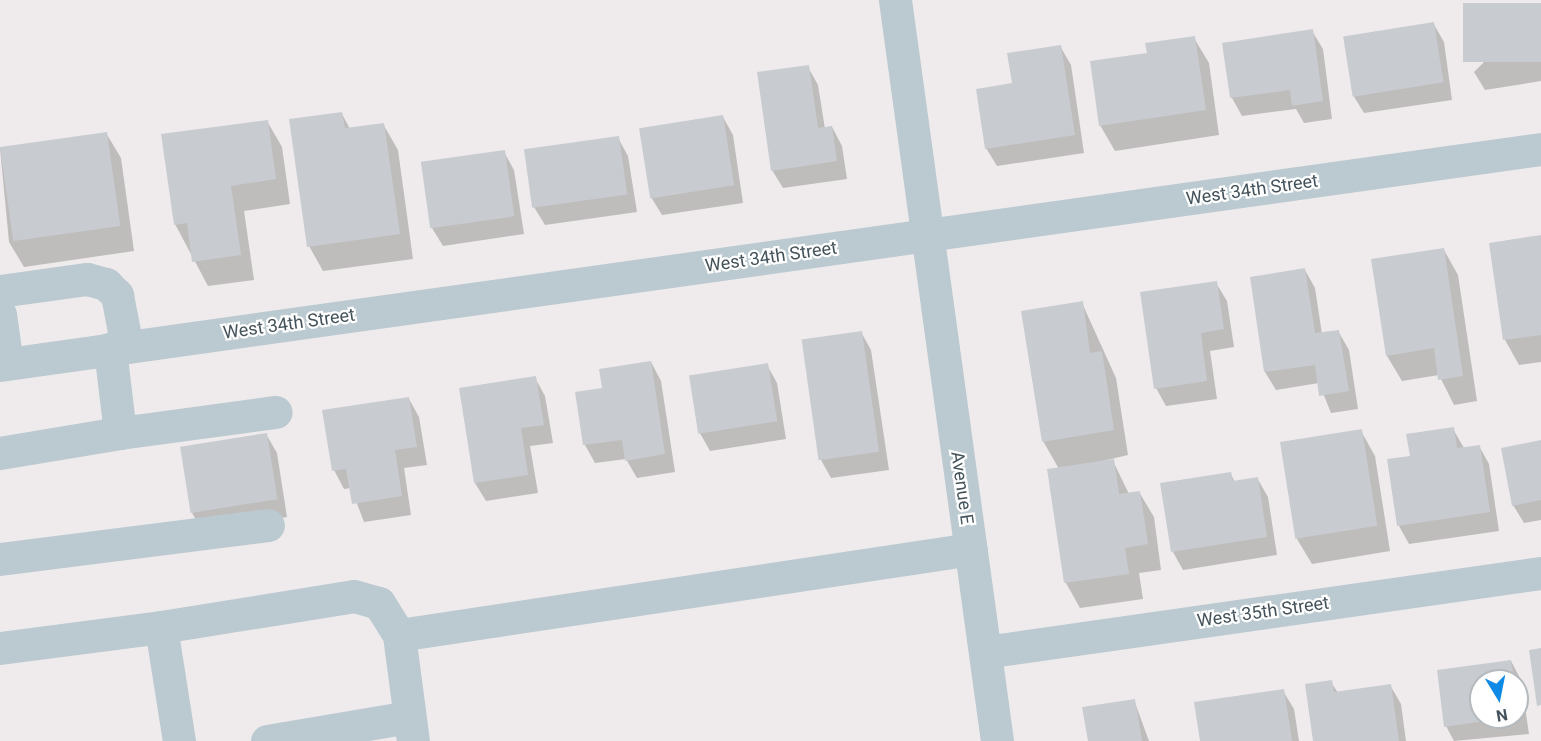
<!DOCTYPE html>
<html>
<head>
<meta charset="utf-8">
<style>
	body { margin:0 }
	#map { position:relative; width:1541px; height:741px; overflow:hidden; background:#efebec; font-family:Roboto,sans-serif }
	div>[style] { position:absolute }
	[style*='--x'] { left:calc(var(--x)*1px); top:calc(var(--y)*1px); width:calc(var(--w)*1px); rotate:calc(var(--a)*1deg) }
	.shadow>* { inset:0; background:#0003 }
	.building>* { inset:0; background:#c8ccd1; transform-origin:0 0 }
	.minor>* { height:33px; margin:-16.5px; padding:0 16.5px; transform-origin:16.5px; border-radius:16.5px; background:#bbc9d0 }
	span { translate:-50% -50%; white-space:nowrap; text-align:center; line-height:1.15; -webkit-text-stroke:4.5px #fff; paint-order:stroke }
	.street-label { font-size:18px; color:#43525a }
	.north { position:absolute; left:1469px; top:669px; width:60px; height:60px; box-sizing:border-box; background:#fff; border:2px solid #b4babd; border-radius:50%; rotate:170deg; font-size:16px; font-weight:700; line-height:24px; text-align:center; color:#43525a }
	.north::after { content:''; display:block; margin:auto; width:21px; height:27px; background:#0e89e6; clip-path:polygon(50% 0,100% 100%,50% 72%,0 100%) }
</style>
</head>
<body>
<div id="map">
	<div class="shadow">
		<i style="clip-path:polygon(1541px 5px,1541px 81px,1485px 90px,1474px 72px)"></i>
		<i style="clip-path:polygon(1433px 23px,1444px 42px,1452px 100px,1364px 113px,1353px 95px)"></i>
		<i style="clip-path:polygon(1312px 31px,1323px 49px,1332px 119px,1304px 123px,1296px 109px,1242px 116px,1232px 98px,1224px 44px)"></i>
		<i style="clip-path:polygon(1194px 38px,1209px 63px,1219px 135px,1115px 151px,1100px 125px,1148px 54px)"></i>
		<i style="clip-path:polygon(1060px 46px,1071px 65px,1084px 153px,997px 166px,986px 148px,1014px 84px)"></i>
		<i style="clip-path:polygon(808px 67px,818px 85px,825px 129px,832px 127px,842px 146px,847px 179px,783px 188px,772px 170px)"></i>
		<i style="clip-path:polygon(342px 114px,350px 129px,383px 124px,398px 150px,413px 259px,323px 271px,309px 246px)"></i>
		<i style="clip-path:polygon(723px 117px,733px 135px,743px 203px,662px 215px,651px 197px,641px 129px)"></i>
		<i style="clip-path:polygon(267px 121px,282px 147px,290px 204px,244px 211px,254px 280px,208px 286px,175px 224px)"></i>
		<i style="clip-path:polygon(106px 133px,121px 158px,134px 251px,24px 267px,9px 242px,0 148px)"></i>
		<i style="clip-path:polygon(618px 138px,628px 156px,637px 212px,545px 225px,534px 207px)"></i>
		<i style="clip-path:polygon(504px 152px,514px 170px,524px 234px,443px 246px,432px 228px,422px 164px)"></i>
		<i style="clip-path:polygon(1541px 237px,1541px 362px,1519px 365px,1505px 340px)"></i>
		<i style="clip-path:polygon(1444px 250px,1458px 275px,1477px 401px,1454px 405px,1439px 375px,1402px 381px,1387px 356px)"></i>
		<i style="clip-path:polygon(1305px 270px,1315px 288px,1322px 334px,1338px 331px,1349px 350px,1358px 409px,1331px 413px,1319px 383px,1276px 390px,1265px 372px)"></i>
		<i style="clip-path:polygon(1216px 283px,1227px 301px,1234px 347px,1210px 351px,1217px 399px,1166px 406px,1156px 388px)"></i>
		<i style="clip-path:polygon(1082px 303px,1116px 378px,1128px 455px,1086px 465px,1113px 461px,1129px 494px,1139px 492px,1154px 517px,1161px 570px,1139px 573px,1143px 599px,1080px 608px,1066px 583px,1049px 470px,1059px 469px,1043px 441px)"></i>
		<i style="clip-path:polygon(861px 332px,871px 350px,889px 470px,831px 478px,821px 460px)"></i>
		<i style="clip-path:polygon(651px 362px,661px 381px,675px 472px,637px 478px,626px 459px,595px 463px,585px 445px)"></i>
		<i style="clip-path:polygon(767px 365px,777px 383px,786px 439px,710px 451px,700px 433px)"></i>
		<i style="clip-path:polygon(535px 378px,545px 396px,553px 443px,530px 446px,538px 493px,486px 501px,475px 483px)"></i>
		<i style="clip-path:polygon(409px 399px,419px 417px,427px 465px,404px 468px,411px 515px,364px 522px,351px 488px,344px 489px,334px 470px)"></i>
		<i style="clip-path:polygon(1453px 429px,1464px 448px,1479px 446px,1489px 464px,1499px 531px,1409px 544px,1399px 526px,1411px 457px)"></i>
		<i style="clip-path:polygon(1361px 431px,1375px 456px,1390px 551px,1312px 564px,1297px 539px)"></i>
		<i style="clip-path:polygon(266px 434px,277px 453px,287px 517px,203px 531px,192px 513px)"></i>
		<i style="clip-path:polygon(1541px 441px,1541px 520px,1524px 523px,1513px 505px)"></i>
		<i style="clip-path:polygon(1230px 473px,1235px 482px,1257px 478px,1268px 497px,1277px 555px,1183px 570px,1173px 552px)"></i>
		<i style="clip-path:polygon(evenodd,1511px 661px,1521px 680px,1529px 734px,1454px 741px,1446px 726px,1439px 671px,1511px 661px,1481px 681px,1517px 681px,1517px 717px,1481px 717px,1481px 681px)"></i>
		<i style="clip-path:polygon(1331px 682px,1338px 693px,1390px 685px,1401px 704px,1406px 741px,1315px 741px)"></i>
		<i style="clip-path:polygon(1283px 691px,1294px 709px,1299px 741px,1201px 741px)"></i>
		<i style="clip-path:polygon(1134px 700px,1149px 741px,1089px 741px)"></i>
	</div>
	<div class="building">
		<i style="left:1541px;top:3px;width:59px;height:78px;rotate:90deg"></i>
		<i style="left:1434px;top:22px;width:61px;height:92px;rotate:81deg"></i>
		<i style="clip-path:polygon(1313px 29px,1323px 101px,1292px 106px,1290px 90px,1230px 98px,1222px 43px)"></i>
		<i style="clip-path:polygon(1195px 36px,1206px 110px,1099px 126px,1090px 61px,1147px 53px,1145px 43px)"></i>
		<i style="clip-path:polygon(1061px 45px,1075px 135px,985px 149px,976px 89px,1012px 83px,1007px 53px)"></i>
		<i style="clip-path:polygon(809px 65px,818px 128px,832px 126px,837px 161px,771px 171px,757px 72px)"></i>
		<i style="clip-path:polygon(342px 112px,345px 128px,384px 123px,400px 234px,307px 247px,289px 119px)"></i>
		<i style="left:723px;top:115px;width:71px;height:85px;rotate:81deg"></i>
		<i style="clip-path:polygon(268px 120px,276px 179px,231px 186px,241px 255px,192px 262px,187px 223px,174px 225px,161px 134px)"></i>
		<i style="left:107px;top:132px;width:95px;height:108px;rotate:82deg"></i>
		<i style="left:619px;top:136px;width:59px;height:96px;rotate:82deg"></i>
		<i style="left:505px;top:150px;width:67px;height:85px;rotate:82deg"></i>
		<i style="clip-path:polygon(1541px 235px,1541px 335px,1503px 340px,1489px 243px)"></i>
		<i style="clip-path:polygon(1444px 248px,1463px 376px,1438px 380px,1434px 348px,1386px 356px,1371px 259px)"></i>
		<i style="clip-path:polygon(1305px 268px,1315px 333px,1339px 330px,1349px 391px,1319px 396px,1315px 365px,1264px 372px,1250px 277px)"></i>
		<i style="clip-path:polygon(1217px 281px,1224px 329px,1201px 333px,1207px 381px,1154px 389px,1140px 292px)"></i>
		<i style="clip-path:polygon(1083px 301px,1090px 353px,1102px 351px,1114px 430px,1042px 442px,1021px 311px)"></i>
		<i style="left:862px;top:331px;width:122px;height:61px;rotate:82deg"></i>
		<i style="clip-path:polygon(651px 361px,665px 454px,625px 461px,622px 440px,583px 445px,575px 392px,602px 388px,599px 369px)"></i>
		<i style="left:768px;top:363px;width:59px;height:80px;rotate:81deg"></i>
		<i style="clip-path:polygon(536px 376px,544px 425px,521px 428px,528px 475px,474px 483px,459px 388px)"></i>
		<i style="clip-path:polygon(409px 397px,417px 447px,395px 450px,402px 496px,352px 504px,346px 469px,332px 471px,322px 410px)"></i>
		<i style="clip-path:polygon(1454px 427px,1457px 448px,1480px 445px,1490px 512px,1397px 526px,1387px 459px,1410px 456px,1406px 434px)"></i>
		<i style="left:1362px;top:429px;width:98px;height:83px;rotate:81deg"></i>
		<i style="left:267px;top:433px;width:67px;height:88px;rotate:81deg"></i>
		<i style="clip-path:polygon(1541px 440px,1541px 500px,1512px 506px,1501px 448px)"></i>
		<i style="clip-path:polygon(1114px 459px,1119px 494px,1140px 491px,1148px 544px,1125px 548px,1129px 574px,1064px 583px,1047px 469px)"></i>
		<i style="clip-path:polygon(1231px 472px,1233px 481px,1258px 477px,1267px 537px,1171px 552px,1160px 483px)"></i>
		<i style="clip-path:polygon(1541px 648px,1541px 705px,1537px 706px,1529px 650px)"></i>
		<i style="clip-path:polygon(1511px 660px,1514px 681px,1481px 681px,1481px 717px,1505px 718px,1444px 727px,1437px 670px)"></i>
		<i style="clip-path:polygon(1332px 680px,1334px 692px,1391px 684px,1399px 741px,1313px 741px,1305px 684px)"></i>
		<i style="clip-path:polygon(1284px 689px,1292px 741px,1200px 741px,1194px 702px)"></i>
		<i style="clip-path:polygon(1135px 699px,1142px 741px,1088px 741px,1082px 707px)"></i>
	</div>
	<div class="minor">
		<i style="--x:895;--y:0;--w:748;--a:82.16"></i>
		<i style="--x:0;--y:291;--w:88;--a:-7.9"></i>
		<i style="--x:87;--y:279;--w:20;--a:15"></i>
		<i style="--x:106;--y:284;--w:16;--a:45"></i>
		<i style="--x:117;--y:295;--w:53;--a:79.1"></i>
		<i style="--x:0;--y:314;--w:50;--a:82"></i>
		<i style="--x:0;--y:365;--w:1556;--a:-7.98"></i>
		<i style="--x:120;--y:433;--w:157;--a:-7.7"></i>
		<i style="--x:0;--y:453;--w:122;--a:-9.5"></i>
		<i style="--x:120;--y:433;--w:85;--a:-96.8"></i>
		<i style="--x:0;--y:559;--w:270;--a:-7.2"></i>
		<i style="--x:399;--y:635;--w:578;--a:-8.55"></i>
		<i style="--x:0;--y:648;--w:162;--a:-7.4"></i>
		<i style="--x:985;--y:652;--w:562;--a:-8.09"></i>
		<i style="--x:179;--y:741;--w:115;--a:-99"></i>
		<i style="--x:161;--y:627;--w:195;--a:-9.1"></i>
		<i style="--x:354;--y:596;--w:26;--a:16"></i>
		<i style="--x:379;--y:603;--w:38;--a:58"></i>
		<i style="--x:399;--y:635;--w:107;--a:82.5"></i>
		<i style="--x:267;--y:741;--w:144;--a:-9.6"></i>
	</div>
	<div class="street-label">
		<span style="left:1252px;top:190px;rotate:-8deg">West 34th Street</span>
		<span style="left:771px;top:257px;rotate:-8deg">West 34th Street</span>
		<span style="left:289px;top:324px;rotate:-8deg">West 34th Street</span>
		<span style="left:962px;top:488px;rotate:82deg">Avenue E</span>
		<span style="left:1263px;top:612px;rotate:-8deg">West 35th Street</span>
	</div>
	<div class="north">N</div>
</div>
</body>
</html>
